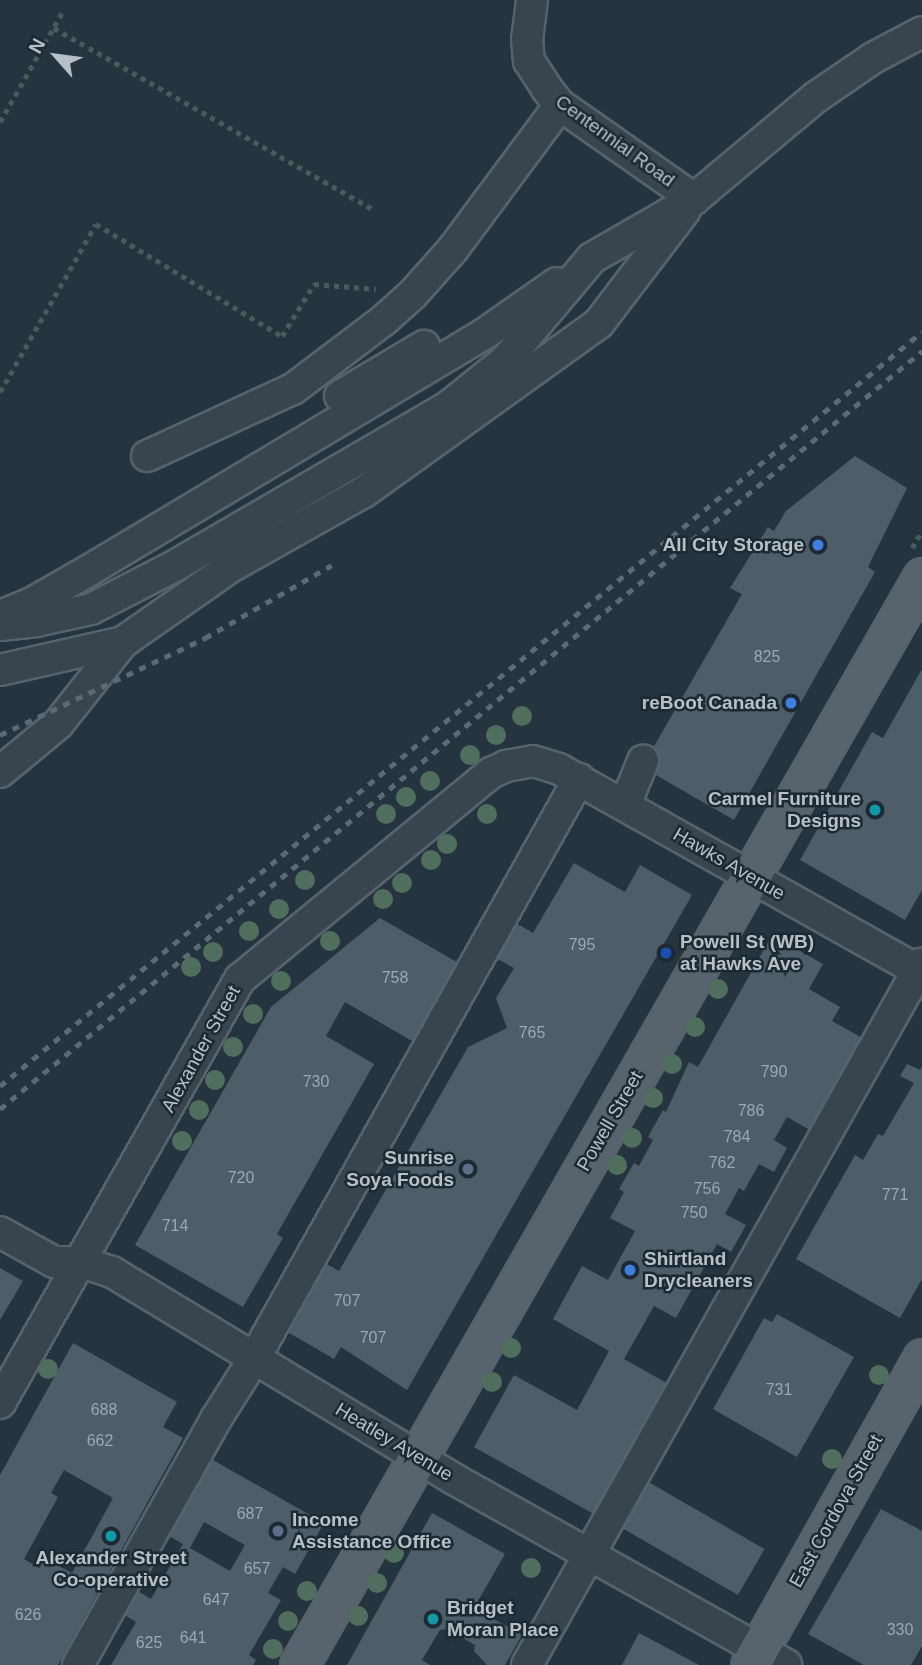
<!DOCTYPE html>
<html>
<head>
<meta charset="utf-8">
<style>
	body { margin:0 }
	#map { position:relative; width:922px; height:1665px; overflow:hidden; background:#25343e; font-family:Helvetica,sans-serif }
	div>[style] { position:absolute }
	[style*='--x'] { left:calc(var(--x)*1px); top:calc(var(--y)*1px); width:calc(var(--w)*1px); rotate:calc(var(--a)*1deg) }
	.building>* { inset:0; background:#4e5e69; transform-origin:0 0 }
	.path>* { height:4.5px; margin-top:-2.25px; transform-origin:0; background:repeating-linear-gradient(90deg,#475d5c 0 5px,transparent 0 10px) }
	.roads { filter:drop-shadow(2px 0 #57636c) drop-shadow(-2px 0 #57636c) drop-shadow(0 2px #57636c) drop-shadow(0 -2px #57636c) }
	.minor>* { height:30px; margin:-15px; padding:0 15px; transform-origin:15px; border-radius:15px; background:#39454e }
	.major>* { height:37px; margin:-18.5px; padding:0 18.5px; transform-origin:18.5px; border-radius:18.5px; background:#57646e }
	.rail>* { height:5px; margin-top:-2.5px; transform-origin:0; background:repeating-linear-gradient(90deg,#5b6a75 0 7px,transparent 0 14px) }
	.trees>* { width:20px; height:20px; margin:-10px; border-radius:50%; background:#506e5d }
	.dots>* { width:19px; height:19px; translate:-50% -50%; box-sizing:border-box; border:4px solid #1e2a33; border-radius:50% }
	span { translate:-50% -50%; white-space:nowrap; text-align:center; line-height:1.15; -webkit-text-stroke:5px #1e2a33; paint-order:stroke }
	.number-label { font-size:16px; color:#9ba8b1 }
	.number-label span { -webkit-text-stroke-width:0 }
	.street-label { font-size:19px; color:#b5c0c9 }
	.poi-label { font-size:19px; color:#b5c0c9; font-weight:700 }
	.right { translate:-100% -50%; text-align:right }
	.left { translate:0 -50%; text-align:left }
	.north { position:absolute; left:21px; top:21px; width:70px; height:70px; -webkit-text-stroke:5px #1e2a33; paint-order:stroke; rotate:298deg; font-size:19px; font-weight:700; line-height:28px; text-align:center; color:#b5c0c9 }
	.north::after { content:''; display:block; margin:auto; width:24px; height:32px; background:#b5c0c9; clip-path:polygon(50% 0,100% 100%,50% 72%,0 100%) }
</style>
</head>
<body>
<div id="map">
	<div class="building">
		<i style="clip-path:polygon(855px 456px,907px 488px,868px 567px,875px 572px,734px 820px,642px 767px,742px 594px,730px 588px,768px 527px,774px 531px,786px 511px)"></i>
		<i style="clip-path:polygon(922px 669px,922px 890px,905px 920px,800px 860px,872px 732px,883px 738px)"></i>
		<i style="clip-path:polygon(574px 863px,625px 892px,640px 865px,692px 895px,407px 1390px,341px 1347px,334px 1359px,286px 1331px,325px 1263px,339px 1271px,468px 1047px,507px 1028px,496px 998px,514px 968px,494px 957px,514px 922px,533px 933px)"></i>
		<i style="clip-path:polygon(380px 918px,462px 965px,417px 1044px,345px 1002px,326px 1036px,374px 1064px,277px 1234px,283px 1238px,243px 1307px,135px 1245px,271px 1007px)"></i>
		<i style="clip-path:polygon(772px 935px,823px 964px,809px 989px,840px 1007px,832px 1021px,868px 1041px,817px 1134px,787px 1117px,774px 1140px,787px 1148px,774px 1172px,759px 1164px,744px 1191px,739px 1188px,725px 1214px,746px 1225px,731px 1252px,717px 1244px,676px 1318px,654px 1306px,624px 1359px,672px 1386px,599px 1517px,474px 1447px,514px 1375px,577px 1410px,609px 1351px,553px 1319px,582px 1266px,608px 1280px,635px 1231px,610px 1218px,624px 1192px,619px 1189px,634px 1163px,639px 1166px,653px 1140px,648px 1137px,663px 1110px,666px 1112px,689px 1062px,698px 1067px)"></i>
		<i style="clip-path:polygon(907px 1064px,920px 1070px,922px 1066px,922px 1279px,900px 1318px,796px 1259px,855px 1155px,863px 1160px,878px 1134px,883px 1136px,914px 1083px,900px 1076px)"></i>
		<i style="clip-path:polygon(0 1268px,23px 1281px,0 1320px)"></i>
		<i style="clip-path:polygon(777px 1314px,854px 1357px,797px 1457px,713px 1409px,764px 1318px,772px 1322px)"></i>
		<i style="clip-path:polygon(evenodd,73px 1343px,177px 1402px,163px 1427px,183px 1438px,58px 1665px,0 1665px,0 1475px,73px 1343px,64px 1470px,113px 1498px,72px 1573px,44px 1558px,39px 1568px,24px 1559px,58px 1497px,51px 1493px,64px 1470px)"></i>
		<i style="clip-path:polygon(evenodd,206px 1456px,324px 1523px,295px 1574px,283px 1567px,268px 1593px,281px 1600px,249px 1655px,256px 1660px,253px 1665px,111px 1665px,136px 1622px,117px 1610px,131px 1587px,151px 1599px,183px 1544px,162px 1532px,206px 1456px,204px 1522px,245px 1545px,230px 1571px,190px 1548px,204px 1522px)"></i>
		<i style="left:645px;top:1480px;width:138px;height:53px;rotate:30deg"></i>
		<i style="clip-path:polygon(881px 1509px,922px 1531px,922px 1646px,911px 1665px,864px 1665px,808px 1634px)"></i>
		<i style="clip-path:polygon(432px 1513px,505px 1554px,474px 1608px,522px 1635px,505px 1665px,487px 1665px,474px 1651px,475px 1645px,447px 1629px,440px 1630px,422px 1660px,430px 1665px,347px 1665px)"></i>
		<i style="clip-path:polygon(639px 1633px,699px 1665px,622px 1665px)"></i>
	</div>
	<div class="path">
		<i style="--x:54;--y:28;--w:368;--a:29.6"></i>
		<i style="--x:0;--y:122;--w:128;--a:-60.4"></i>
		<i style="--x:0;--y:392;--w:193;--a:-60.3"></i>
		<i style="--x:96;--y:224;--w:217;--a:31.1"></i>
		<i style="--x:282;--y:336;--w:61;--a:-58.4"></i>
		<i style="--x:314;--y:284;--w:62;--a:4.6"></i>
		<i style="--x:912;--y:548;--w:20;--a:-60"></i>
	</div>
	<div class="roads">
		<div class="minor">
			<i style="--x:532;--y:0;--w:39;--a:97"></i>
			<i style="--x:527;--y:39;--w:22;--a:85"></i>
			<i style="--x:529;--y:61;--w:33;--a:57"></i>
			<i style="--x:547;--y:89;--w:21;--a:51"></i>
			<i style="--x:560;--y:105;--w:164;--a:35"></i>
			<i style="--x:340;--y:396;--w:98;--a:-30.8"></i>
			<i style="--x:147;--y:456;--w:161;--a:-24.7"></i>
			<i style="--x:293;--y:389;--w:114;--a:-37.2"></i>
			<i style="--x:384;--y:320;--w:38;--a:-42"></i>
			<i style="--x:412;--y:295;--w:62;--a:-48.3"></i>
			<i style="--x:453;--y:249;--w:179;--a:-53.4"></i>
			<i style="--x:0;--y:616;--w:32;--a:-22"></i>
			<i style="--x:30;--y:604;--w:67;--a:-29.6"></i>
			<i style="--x:88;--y:571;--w:465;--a:-30.9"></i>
			<i style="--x:487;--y:332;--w:85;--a:-35"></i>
			<i style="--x:0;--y:625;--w:36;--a:-6"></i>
			<i style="--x:36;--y:621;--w:56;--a:-12.3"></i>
			<i style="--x:91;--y:609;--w:98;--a:-27.3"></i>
			<i style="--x:178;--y:564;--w:312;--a:-30.2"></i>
			<i style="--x:448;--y:407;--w:75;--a:-39"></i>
			<i style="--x:506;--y:360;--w:133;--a:-49.9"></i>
			<i style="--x:592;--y:258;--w:118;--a:-30"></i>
			<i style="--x:694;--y:199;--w:159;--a:-39.9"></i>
			<i style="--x:816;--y:97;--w:69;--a:-34.4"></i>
			<i style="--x:873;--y:58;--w:55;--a:-28"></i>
			<i style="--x:0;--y:670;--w:126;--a:-12.8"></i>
			<i style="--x:0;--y:772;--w:75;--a:-39.6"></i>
			<i style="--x:58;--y:724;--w:105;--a:-51.6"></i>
			<i style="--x:123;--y:642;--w:133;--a:-34.9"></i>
			<i style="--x:232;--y:566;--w:151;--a:-29.3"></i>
			<i style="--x:364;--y:492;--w:289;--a:-35.7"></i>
			<i style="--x:599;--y:323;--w:142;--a:-52.7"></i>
			<i style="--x:625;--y:805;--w:48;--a:-67.8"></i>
			<i style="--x:0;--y:1232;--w:62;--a:29.1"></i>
			<i style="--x:54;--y:1262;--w:27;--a:0"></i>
			<i style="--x:81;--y:1262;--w:33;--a:18"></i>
			<i style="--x:112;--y:1272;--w:398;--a:31.2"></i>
			<i style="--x:452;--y:1478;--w:383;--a:29.2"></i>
			<i style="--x:0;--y:1403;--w:487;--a:-60.5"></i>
			<i style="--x:240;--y:979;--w:325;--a:-39.4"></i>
			<i style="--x:491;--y:773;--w:17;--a:-25"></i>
			<i style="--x:506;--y:766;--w:27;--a:-10"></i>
			<i style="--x:533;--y:761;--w:27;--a:17"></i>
			<i style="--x:559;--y:769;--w:416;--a:29.3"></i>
			<i style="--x:78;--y:1665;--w:282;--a:-60.7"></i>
			<i style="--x:216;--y:1419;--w:71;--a:-57.7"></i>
			<i style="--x:254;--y:1359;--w:665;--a:-60.74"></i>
			<i style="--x:527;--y:1665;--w:805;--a:-60.63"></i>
		</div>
		<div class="major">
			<i style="--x:299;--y:1665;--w:1254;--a:-60.2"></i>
			<i style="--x:750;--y:1665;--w:352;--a:-60.7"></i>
		</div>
	</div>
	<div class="rail">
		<i style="--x:0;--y:735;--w:227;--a:-25.3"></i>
		<i style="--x:205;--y:638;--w:146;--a:-29.9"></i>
		<i style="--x:0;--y:1086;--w:1191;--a:-39.28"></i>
		<i style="--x:0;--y:1109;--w:1194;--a:-39.42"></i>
	</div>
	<div class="trees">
		<i style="left:522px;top:716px"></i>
		<i style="left:496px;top:735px"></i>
		<i style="left:470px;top:755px"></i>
		<i style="left:430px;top:781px"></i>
		<i style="left:406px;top:797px"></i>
		<i style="left:386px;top:814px"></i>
		<i style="left:487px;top:814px"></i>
		<i style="left:447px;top:844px"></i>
		<i style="left:431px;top:860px"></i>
		<i style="left:305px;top:880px"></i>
		<i style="left:402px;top:883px"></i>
		<i style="left:383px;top:899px"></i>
		<i style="left:279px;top:909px"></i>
		<i style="left:249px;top:931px"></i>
		<i style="left:330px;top:941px"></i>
		<i style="left:213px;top:952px"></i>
		<i style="left:191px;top:967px"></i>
		<i style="left:281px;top:981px"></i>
		<i style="left:718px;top:989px"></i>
		<i style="left:253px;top:1014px"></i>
		<i style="left:695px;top:1027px"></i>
		<i style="left:233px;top:1047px"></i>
		<i style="left:672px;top:1064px"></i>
		<i style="left:215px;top:1080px"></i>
		<i style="left:653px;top:1098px"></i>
		<i style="left:199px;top:1110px"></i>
		<i style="left:632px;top:1138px"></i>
		<i style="left:182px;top:1141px"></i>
		<i style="left:617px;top:1165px"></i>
		<i style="left:511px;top:1348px"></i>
		<i style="left:48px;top:1369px"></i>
		<i style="left:879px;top:1375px"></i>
		<i style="left:492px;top:1382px"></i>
		<i style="left:832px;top:1459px"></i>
		<i style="left:394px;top:1553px"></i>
		<i style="left:531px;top:1568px"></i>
		<i style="left:377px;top:1583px"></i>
		<i style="left:307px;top:1591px"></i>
		<i style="left:358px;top:1616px"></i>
		<i style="left:288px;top:1621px"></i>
		<i style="left:273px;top:1649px"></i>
	</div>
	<div class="dots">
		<i style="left:818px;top:545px;background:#3f7fe0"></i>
		<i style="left:791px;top:703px;background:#3f7fe0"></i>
		<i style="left:875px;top:810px;background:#0f9aa8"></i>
		<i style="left:666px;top:953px;background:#1a4fb4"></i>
		<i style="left:468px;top:1169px;background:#5c6f8a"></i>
		<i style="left:630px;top:1270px;background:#3f7fe0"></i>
		<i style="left:278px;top:1531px;background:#5c6f8a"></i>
		<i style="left:111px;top:1536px;background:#0f9aa8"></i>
		<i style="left:433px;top:1619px;background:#0f9aa8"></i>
	</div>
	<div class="number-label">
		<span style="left:767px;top:657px">825</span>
		<span style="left:582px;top:945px">795</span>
		<span style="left:395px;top:978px">758</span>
		<span style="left:532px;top:1033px">765</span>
		<span style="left:774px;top:1072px">790</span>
		<span style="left:316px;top:1082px">730</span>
		<span style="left:751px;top:1111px">786</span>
		<span style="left:737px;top:1137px">784</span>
		<span style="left:722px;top:1163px">762</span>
		<span style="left:241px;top:1178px">720</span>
		<span style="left:707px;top:1189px">756</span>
		<span style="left:895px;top:1195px">771</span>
		<span style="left:694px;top:1213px">750</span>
		<span style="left:175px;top:1226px">714</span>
		<span style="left:347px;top:1301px">707</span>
		<span style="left:373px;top:1338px">707</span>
		<span style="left:779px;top:1390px">731</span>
		<span style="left:104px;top:1410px">688</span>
		<span style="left:100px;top:1441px">662</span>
		<span style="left:250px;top:1514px">687</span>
		<span style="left:257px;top:1569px">657</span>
		<span style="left:216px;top:1600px">647</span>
		<span style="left:28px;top:1615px">626</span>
		<span style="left:900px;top:1630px">330</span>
		<span style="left:193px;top:1638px">641</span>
		<span style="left:149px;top:1643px">625</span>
	</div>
	<div class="street-label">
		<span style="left:615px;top:141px;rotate:36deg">Centennial Road</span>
		<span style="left:729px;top:864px;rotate:30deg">Hawks Avenue</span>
		<span style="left:201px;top:1049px;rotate:-61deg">Alexander Street</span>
		<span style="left:610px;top:1121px;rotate:-60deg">Powell Street</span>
		<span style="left:394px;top:1442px;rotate:31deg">Heatley Avenue</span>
		<span style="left:836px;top:1511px;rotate:-61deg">East Cordova Street</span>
	</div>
	<div class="poi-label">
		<span class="right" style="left:804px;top:545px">All City Storage</span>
		<span class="right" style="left:777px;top:703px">reBoot Canada</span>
		<span class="right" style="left:861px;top:810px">Carmel Furniture<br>Designs</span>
		<span class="left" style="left:680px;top:953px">Powell St (WB)<br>at Hawks Ave</span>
		<span class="right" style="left:454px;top:1169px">Sunrise<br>Soya Foods</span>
		<span class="left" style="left:644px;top:1270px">Shirtland<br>Drycleaners</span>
		<span class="left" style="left:292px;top:1531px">Income<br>Assistance Office</span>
		<span style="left:111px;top:1569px">Alexander Street<br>Co-operative</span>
		<span class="left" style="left:447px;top:1619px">Bridget<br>Moran Place</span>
	</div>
	<div class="north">N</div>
</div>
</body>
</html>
